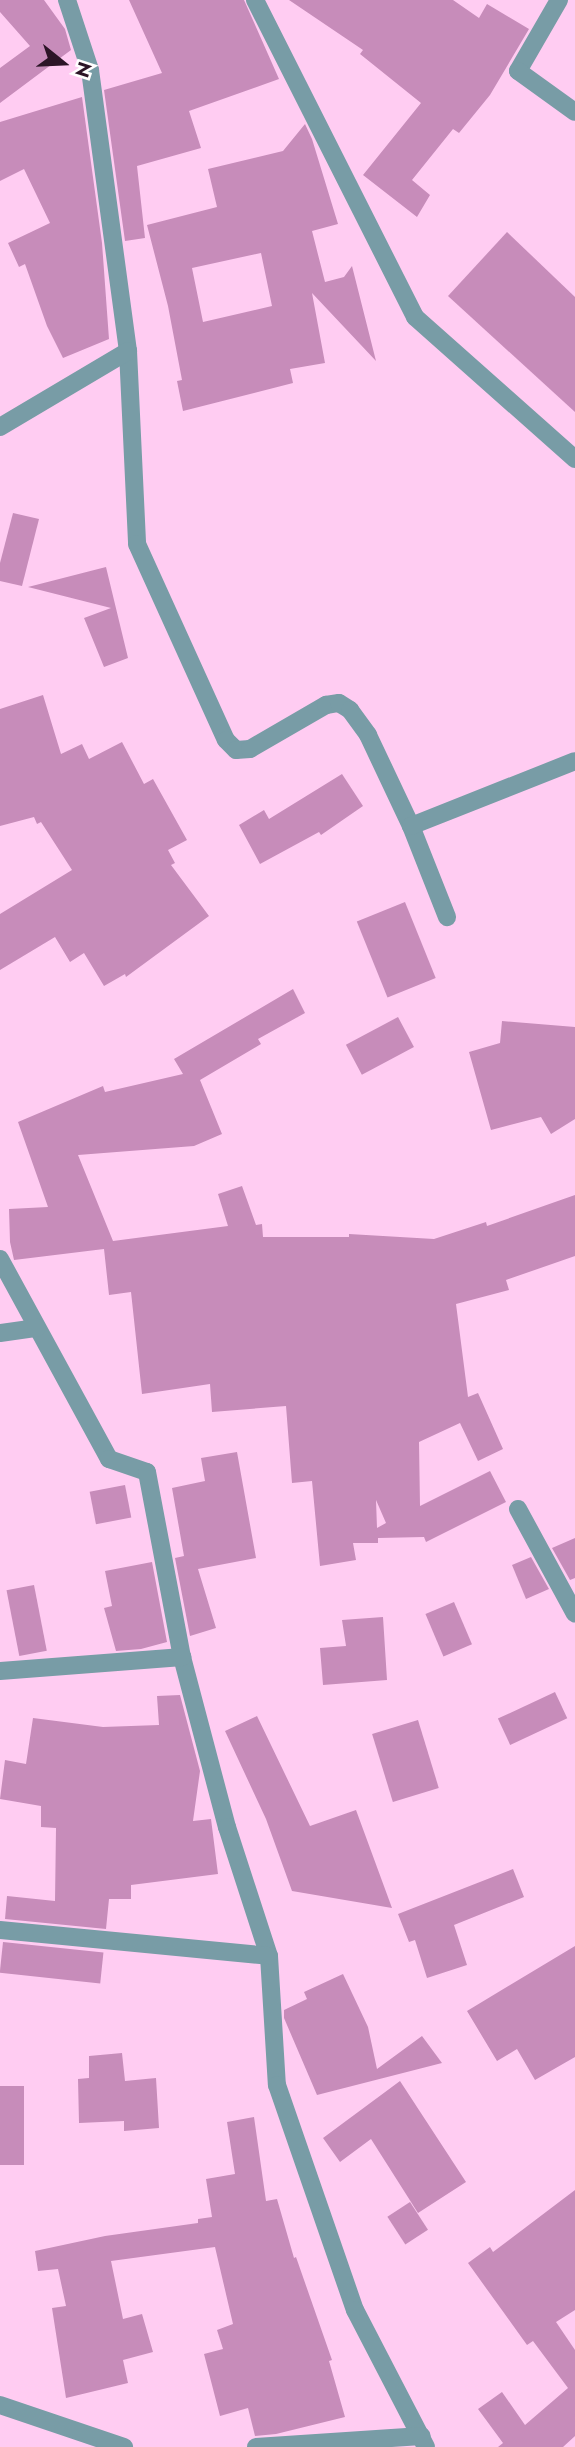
<!DOCTYPE html>
<html>
<head>
<meta charset="utf-8">
<style>
	body { margin:0 }
	#map { position:relative; width:575px; height:2447px; overflow:hidden; background:#ffccf2; font-family:Jost,sans-serif }
	div>[style] { position:absolute }
	[style*='--x'] { left:calc(var(--x)*1px); top:calc(var(--y)*1px); width:calc(var(--w)*1px); rotate:calc(var(--a)*1deg) }
	.building>* { inset:0; background:#c78cba; transform-origin:0 0 }
	.street>* { height:18px; margin:-9px; padding:0 9px; transform-origin:9px; border-radius:9px; background:#789ca6 }
	span { translate:-50% -50%; white-space:nowrap; text-align:center; line-height:1.15; -webkit-text-stroke:5px #fff; paint-order:stroke }
	.north { position:absolute; left:28px; top:28px; width:70px; height:70px; -webkit-text-stroke:5px #fff; paint-order:stroke; rotate:108deg; font-size:19px; font-weight:700; line-height:28px; text-align:center; color:#2c1527 }
	.north::after { content:''; display:block; margin:auto; width:24px; height:32px; background:#2c1527; clip-path:polygon(50% 0,100% 100%,50% 72%,0 100%) }
</style>
</head>
<body>
<div id="map">
	<div class="building">
		<i style="clip-path:polygon(0 0,44px 0,65px 29px,71px 50px,0 103px,0 68px,30px 46px,0 12px)"></i>
		<i style="clip-path:polygon(129px 0,244px 0,279px 79px,189px 111px,201px 148px,137px 166px,145px 238px,125px 241px,104px 90px,162px 73px)"></i>
		<i style="clip-path:polygon(289px 0,453px 0,479px 18px,487px 4px,529px 29px,490px 95px,459px 133px,453px 129px,412px 180px,430px 195px,417px 217px,363px 175px,421px 103px,360px 54px,363px 50px)"></i>
		<i style="clip-path:polygon(82px 97px,102px 243px,109px 339px,63px 358px,47px 326px,25px 264px,19px 267px,8px 243px,50px 223px,24px 169px,0 181px,0 122px)"></i>
		<i style="clip-path:polygon(evenodd,305px 124px,312px 139px,338px 224px,312px 231px,325px 282px,344px 277px,352px 266px,376px 361px,312px 293px,325px 363px,290px 369px,293px 383px,183px 411px,177px 381px,182px 380px,168px 306px,147px 225px,217px 207px,208px 169px,283px 151px,305px 124px,261px 253px,272px 306px,203px 322px,192px 268px,261px 253px)"></i>
		<i style="clip-path:polygon(507px 232px,575px 297px,575px 412px,448px 296px)"></i>
		<i style="clip-path:polygon(13px 513px,39px 519px,22px 586px,0 581px,0 563px)"></i>
		<i style="clip-path:polygon(106px 567px,128px 658px,104px 667px,84px 618px,111px 608px,28px 587px)"></i>
		<i style="clip-path:polygon(43px 695px,61px 754px,82px 744px,89px 759px,122px 742px,144px 784px,153px 779px,187px 840px,168px 850px,175px 863px,171px 865px,209px 916px,126px 977px,125px 974px,104px 986px,84px 953px,70px 962px,55px 937px,0 970px,0 914px,72px 870px,41px 822px,37px 824px,34px 817px,0 826px,0 709px)"></i>
		<i style="clip-path:polygon(342px 774px,363px 806px,321px 835px,319px 832px,260px 864px,239px 825px,264px 810px,269px 819px)"></i>
		<i style="left:405px;top:902px;width:82px;height:52px;rotate:68deg"></i>
		<i style="clip-path:polygon(evenodd,293px 989px,305px 1013px,258px 1039px,261px 1044px,200px 1080px,222px 1134px,194px 1146px,78px 1155px,113px 1241px,228px 1226px,218px 1194px,242px 1186px,256px 1225px,262px 1224px,263px 1237px,349px 1237px,349px 1234px,434px 1239px,486px 1222px,487px 1226px,575px 1195px,575px 1256px,506px 1280px,509px 1290px,456px 1304px,468px 1397px,478px 1393px,503px 1449px,478px 1461px,460px 1423px,419px 1442px,420px 1506px,490px 1471px,506px 1502px,426px 1542px,424px 1537px,378px 1538px,378px 1543px,353px 1543px,356px 1560px,320px 1566px,312px 1481px,292px 1483px,286px 1406px,212px 1412px,210px 1384px,142px 1394px,131px 1292px,109px 1295px,104px 1249px,14px 1260px,10px 1242px,9px 1209px,48px 1207px,18px 1122px,103px 1086px,105px 1092px,183px 1074px,174px 1059px,293px 989px,376px 1500px,386px 1523px,377px 1528px,376px 1500px)"></i>
		<i style="left:398px;top:1017px;width:34px;height:59px;rotate:62deg"></i>
		<i style="clip-path:polygon(502px 1021px,575px 1027px,575px 1119px,551px 1134px,541px 1117px,491px 1130px,469px 1052px,500px 1043px)"></i>
		<i style="clip-path:polygon(237px 1452px,256px 1558px,198px 1569px,216px 1628px,190px 1636px,175px 1558px,184px 1556px,172px 1488px,205px 1481px,201px 1458px)"></i>
		<i style="left:125px;top:1485px;width:33px;height:36px;rotate:79deg"></i>
		<i style="clip-path:polygon(575px 1538px,575px 1578px,570px 1580px,552px 1548px)"></i>
		<i style="clip-path:polygon(531px 1557px,549px 1589px,526px 1599px,512px 1565px)"></i>
		<i style="clip-path:polygon(152px 1562px,167px 1642px,141px 1649px,116px 1651px,104px 1608px,112px 1606px,105px 1571px)"></i>
		<i style="left:34px;top:1585px;width:67px;height:28px;rotate:79deg"></i>
		<i style="left:454px;top:1602px;width:46px;height:31px;rotate:67deg"></i>
		<i style="clip-path:polygon(383px 1617px,387px 1680px,323px 1685px,320px 1648px,346px 1646px,342px 1620px)"></i>
		<i style="left:555px;top:1692px;width:29px;height:63px;rotate:65deg"></i>
		<i style="clip-path:polygon(180px 1695px,200px 1771px,193px 1821px,211px 1819px,218px 1874px,131px 1885px,131px 1899px,109px 1899px,106px 1929px,5px 1919px,7px 1896px,55px 1901px,56px 1828px,41px 1827px,41px 1806px,0 1799px,5px 1760px,26px 1764px,33px 1718px,103px 1727px,159px 1725px,157px 1696px)"></i>
		<i style="clip-path:polygon(257px 1716px,310px 1826px,356px 1810px,392px 1908px,292px 1891px,266px 1819px,225px 1731px)"></i>
		<i style="left:418px;top:1720px;width:71px;height:48px;rotate:73deg"></i>
		<i style="clip-path:polygon(513px 1869px,524px 1897px,454px 1925px,467px 1965px,427px 1978px,415px 1940px,409px 1942px,398px 1914px)"></i>
		<i style="left:3px;top:1942px;width:101px;height:31px;rotate:6deg"></i>
		<i style="clip-path:polygon(575px 1946px,575px 2057px,535px 2080px,517px 2049px,497px 2061px,467px 2011px)"></i>
		<i style="clip-path:polygon(343px 1974px,368px 2027px,377px 2069px,422px 2036px,442px 2063px,317px 2095px,284px 2018px,284px 2010px,307px 1999px,304px 1992px)"></i>
		<i style="clip-path:polygon(122px 2053px,125px 2081px,156px 2078px,159px 2128px,124px 2131px,124px 2121px,79px 2123px,78px 2079px,89px 2078px,89px 2056px)"></i>
		<i style="clip-path:polygon(400px 2081px,466px 2182px,418px 2213px,371px 2139px,340px 2162px,323px 2138px)"></i>
		<i style="left:0;top:2086px;width:24px;height:79px"></i>
		<i style="clip-path:polygon(254px 2117px,266px 2201px,277px 2199px,294px 2258px,296px 2257px,332px 2360px,329px 2361px,345px 2417px,276px 2434px,255px 2436px,248px 2408px,220px 2416px,204px 2354px,223px 2349px,217px 2330px,233px 2324px,215px 2247px,111px 2261px,123px 2319px,142px 2314px,153px 2352px,123px 2360px,128px 2383px,66px 2398px,52px 2308px,66px 2306px,58px 2269px,38px 2271px,35px 2251px,105px 2236px,198px 2223px,198px 2219px,212px 2217px,206px 2179px,235px 2174px,227px 2122px)"></i>
		<i style="clip-path:polygon(575px 2190px,575px 2310px,556px 2322px,575px 2350px,575px 2436px,563px 2447px,498px 2447px,503px 2443px,478px 2409px,502px 2392px,525px 2425px,568px 2388px,533px 2341px,527px 2345px,468px 2263px,490px 2247px,493px 2252px)"></i>
		<i style="left:410px;top:2202px;width:33px;height:27px;rotate:57deg"></i>
	</div>
	<div class="street">
		<i style="--x:67;--y:0;--w:74;--a:71.8"></i>
		<i style="--x:90;--y:70;--w:284;--a:82.3"></i>
		<i style="--x:128;--y:351;--w:193;--a:87.3"></i>
		<i style="--x:137;--y:544;--w:215;--a:65.6"></i>
		<i style="--x:226;--y:740;--w:14;--a:45"></i>
		<i style="--x:236;--y:750;--w:14;--a:-4"></i>
		<i style="--x:250;--y:749;--w:88;--a:-30.1"></i>
		<i style="--x:326;--y:705;--w:13;--a:-9"></i>
		<i style="--x:339;--y:703;--w:13;--a:32"></i>
		<i style="--x:350;--y:710;--w:31;--a:54"></i>
		<i style="--x:368;--y:735;--w:101;--a:64.7"></i>
		<i style="--x:411;--y:826;--w:98;--a:68.4"></i>
		<i style="--x:255;--y:0;--w:355;--a:63.2"></i>
		<i style="--x:415;--y:317;--w:214;--a:41.6"></i>
		<i style="--x:559;--y:0;--w:82;--a:120"></i>
		<i style="--x:518;--y:71;--w:70;--a:35.7"></i>
		<i style="--x:0;--y:427;--w:149;--a:-30.7"></i>
		<i style="--x:411;--y:826;--w:176;--a:-21.6"></i>
		<i style="--x:0;--y:1259;--w:228;--a:61.4"></i>
		<i style="--x:109;--y:1459;--w:40;--a:18.9"></i>
		<i style="--x:147;--y:1472;--w:188;--a:79.3"></i>
		<i style="--x:182;--y:1657;--w:176;--a:75.2"></i>
		<i style="--x:227;--y:1827;--w:136;--a:72"></i>
		<i style="--x:269;--y:1956;--w:129;--a:86.5"></i>
		<i style="--x:277;--y:2085;--w:238;--a:70.9"></i>
		<i style="--x:355;--y:2310;--w:154;--a:62.6"></i>
		<i style="--x:0;--y:1333;--w:37;--a:-8"></i>
		<i style="--x:518;--y:1509;--w:119;--a:61.5"></i>
		<i style="--x:0;--y:1671;--w:183;--a:-4.4"></i>
		<i style="--x:0;--y:1930;--w:270;--a:5.5"></i>
		<i style="--x:0;--y:2405;--w:131;--a:18.7"></i>
		<i style="--x:256;--y:2447;--w:166;--a:-3.8"></i>
	</div>
	<div class="north">N</div>
</div>
</body>
</html>
